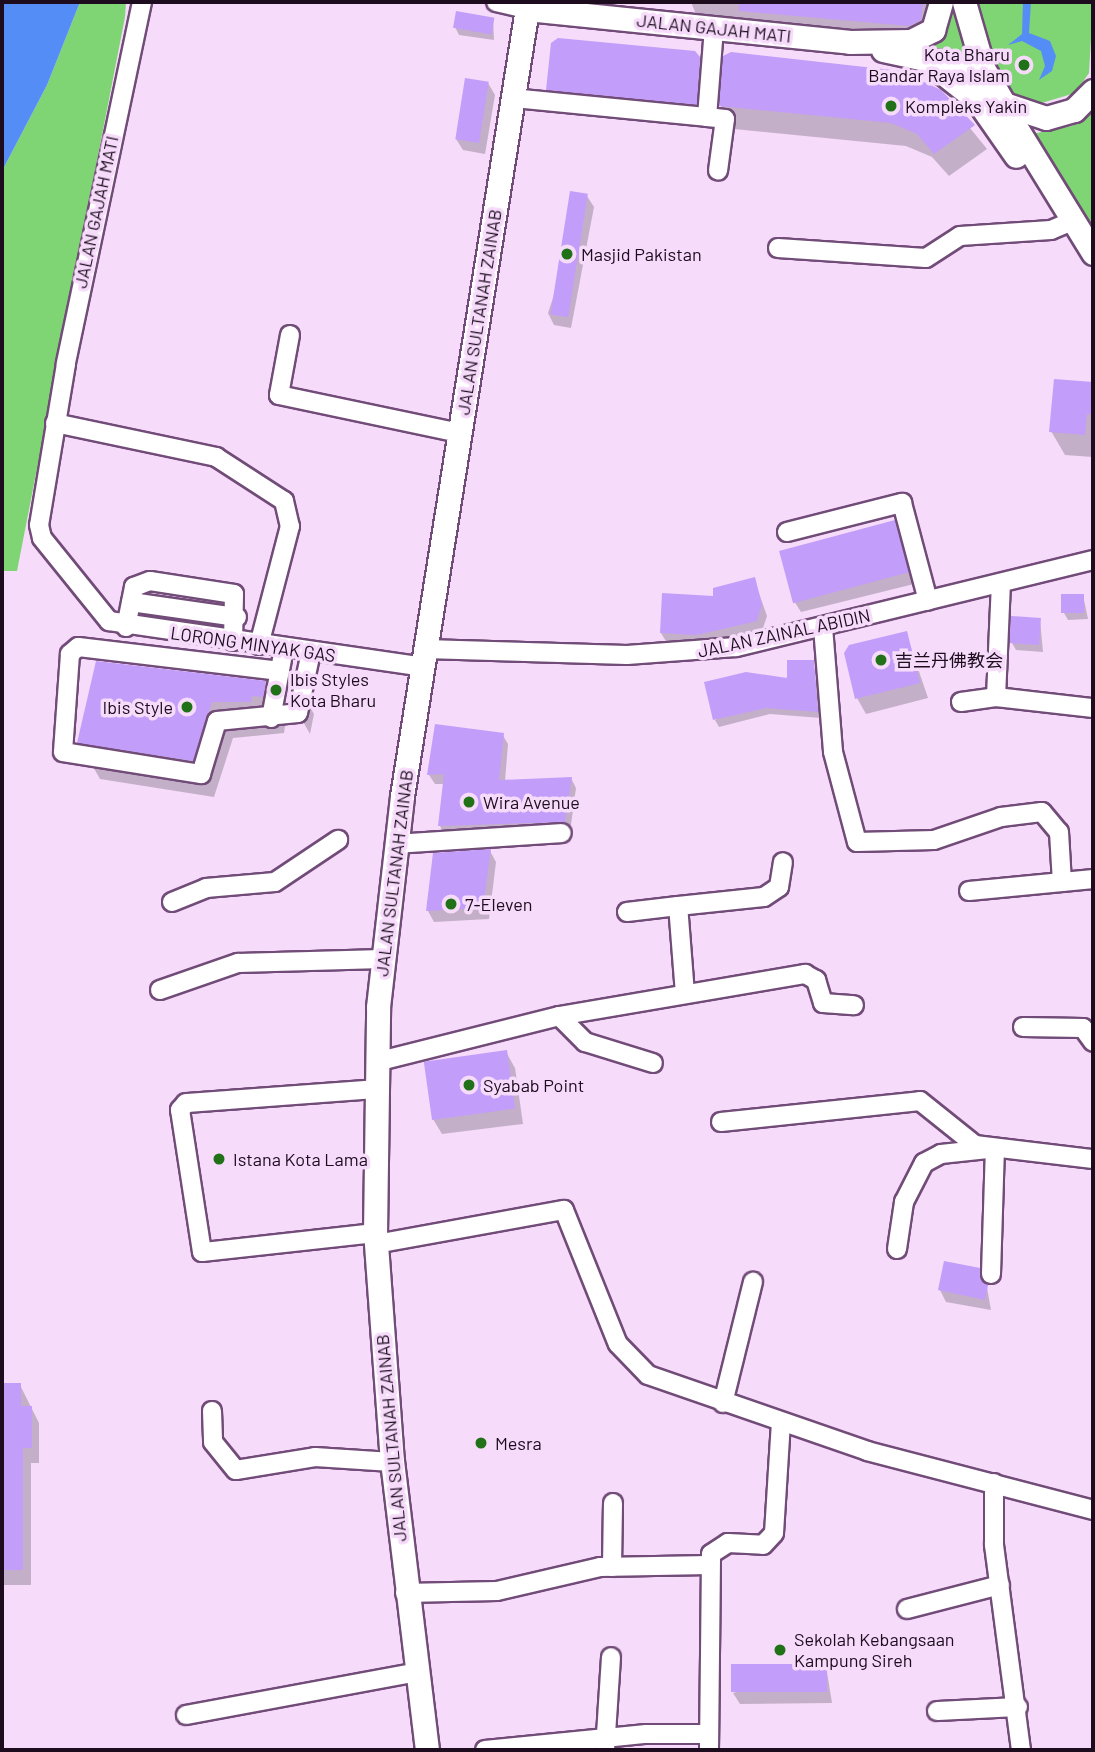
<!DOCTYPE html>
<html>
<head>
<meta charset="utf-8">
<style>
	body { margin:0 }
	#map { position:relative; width:1095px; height:1752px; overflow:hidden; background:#f6dbfa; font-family:Barlow,"Noto Sans SC",sans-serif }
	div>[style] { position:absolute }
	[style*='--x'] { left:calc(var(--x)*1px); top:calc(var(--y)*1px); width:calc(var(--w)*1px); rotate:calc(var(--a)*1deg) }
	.green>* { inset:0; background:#7fd474 }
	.water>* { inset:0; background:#548df6 }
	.shadow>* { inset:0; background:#0003 }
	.building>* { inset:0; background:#c29df9; transform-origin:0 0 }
	.roads { filter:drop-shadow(2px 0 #724c78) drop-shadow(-2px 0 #724c78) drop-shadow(0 2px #724c78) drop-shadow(0 -2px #724c78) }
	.minor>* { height:18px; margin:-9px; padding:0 9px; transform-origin:9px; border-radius:9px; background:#fff }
	.major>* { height:23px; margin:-11.5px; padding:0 11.5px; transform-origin:11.5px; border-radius:11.5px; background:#fff }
	.dots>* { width:19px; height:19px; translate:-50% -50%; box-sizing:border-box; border:4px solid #f6dbfa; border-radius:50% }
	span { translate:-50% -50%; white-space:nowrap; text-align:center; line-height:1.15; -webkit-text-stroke:7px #f6dbfa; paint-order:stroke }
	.street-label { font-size:18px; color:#1c0c1e }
	.poi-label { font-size:18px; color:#1c0c1e }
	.right { translate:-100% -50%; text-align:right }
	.left { translate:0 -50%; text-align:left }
	.frame { position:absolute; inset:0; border:4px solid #1c0c1e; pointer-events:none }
</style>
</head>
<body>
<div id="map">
	<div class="green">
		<i style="clip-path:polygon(80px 2px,126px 2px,125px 17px,17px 571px,2px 571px,2px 171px,47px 85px)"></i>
		<i style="clip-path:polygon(946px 2px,954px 2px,975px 67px,919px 51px,931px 42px)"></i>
		<i style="clip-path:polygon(977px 2px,1093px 2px,1089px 73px,1075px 93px,1035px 105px,1004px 87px)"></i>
		<i style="clip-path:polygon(1093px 110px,1093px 233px,1032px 134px,1072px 126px)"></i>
	</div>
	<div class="water">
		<i style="clip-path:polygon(2px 2px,80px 2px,47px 85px,2px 171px)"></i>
		<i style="clip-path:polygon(1023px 2px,1031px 2px,1029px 33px,1050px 41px,1056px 56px,1052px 71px,1039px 80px,1045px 66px,1041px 51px,1022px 41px,1008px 45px,1022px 34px)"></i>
	</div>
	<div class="shadow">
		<i style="clip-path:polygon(691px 2px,931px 2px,929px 36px,699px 22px)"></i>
		<i style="clip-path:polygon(493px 19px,494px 40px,459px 35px,455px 27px)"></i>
		<i style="clip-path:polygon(699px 58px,713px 82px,709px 127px,561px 113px,548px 89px)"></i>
		<i style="clip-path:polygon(488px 83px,495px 95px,485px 154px,463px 150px,456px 139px)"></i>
		<i style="clip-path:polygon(940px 91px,987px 149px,949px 176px,932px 157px,906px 146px,734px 129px,721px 106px)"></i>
		<i style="clip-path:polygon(587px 196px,594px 207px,571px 328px,554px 325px,548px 313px)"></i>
		<i style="clip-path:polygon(1055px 381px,1093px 386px,1093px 457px,1065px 455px,1051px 431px)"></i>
		<i style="clip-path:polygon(894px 522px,914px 584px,801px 612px,794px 601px)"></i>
		<i style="clip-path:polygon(754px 579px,767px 616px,762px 631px,703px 645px,667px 643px,661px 633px)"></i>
		<i style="clip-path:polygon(1083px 595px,1088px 619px,1068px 620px,1064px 613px)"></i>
		<i style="clip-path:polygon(1040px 620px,1043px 652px,1016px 650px,1012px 643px)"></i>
		<i style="clip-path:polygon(906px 633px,928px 698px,866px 714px,857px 698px)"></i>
		<i style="clip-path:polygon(813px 662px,821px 718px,770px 714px,719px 727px,715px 720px)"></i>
		<i style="clip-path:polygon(292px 677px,314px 714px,310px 734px,291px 700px)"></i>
		<i style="clip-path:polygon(265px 682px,286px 719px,284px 733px,233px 738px,214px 797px,100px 779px,79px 742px)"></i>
		<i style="clip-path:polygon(502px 734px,508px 744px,505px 781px,571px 778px,576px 788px,570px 832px,445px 836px,440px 826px,445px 784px,435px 784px,429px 775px)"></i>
		<i style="clip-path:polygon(490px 851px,496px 862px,489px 919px,434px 922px,428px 911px)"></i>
		<i style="clip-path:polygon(506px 1052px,515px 1068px,523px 1124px,442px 1134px,433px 1119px)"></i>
		<i style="clip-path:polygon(986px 1282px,991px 1310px,946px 1302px,940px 1290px)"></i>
		<i style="clip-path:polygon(2px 1383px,20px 1385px,39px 1423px,39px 1463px,31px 1463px,31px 1585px,2px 1585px)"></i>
		<i style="clip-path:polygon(826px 1666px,832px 1703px,740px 1704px,733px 1693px)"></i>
	</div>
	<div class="building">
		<i style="clip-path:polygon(739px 2px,923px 2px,921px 20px,909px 26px,739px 11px)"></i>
		<i style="left:456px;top:11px;width:39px;height:17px;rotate:10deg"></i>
		<i style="clip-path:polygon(558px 38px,695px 51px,700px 57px,697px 105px,546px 90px,551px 43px)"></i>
		<i style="clip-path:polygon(731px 52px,901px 71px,941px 90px,975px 125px,934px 154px,917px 134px,891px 123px,719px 106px,723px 56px)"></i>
		<i style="left:465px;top:78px;width:24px;height:62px;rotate:9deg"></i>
		<i style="left:570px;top:191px;width:18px;height:125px;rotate:9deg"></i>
		<i style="clip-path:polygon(1054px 379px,1093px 382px,1093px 415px,1087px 414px,1085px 435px,1049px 432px)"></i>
		<i style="left:895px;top:520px;width:54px;height:120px;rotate:75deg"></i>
		<i style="clip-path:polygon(755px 577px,762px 605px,757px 621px,697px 635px,660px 633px,662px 593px,713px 596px,713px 588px)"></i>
		<i style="left:1061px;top:594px;width:23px;height:19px"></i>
		<i style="left:1011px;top:616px;width:30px;height:27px;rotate:4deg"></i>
		<i style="clip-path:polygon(907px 631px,920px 683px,855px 699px,844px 653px,849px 645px)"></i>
		<i style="clip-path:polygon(787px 660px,814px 660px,818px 712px,766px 708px,713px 720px,704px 682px,746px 672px,787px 678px)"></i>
		<i style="clip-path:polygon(96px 661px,266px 681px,263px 697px,252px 696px,251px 702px,212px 702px,193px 761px,77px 743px)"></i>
		<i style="clip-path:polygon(435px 724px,504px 733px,499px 780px,572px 777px,565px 822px,438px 826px,444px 774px,427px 775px)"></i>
		<i style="clip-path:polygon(491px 849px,483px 908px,426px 911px,433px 853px)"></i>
		<i style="left:507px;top:1050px;width:59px;height:84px;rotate:82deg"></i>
		<i style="clip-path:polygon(944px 1261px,980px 1268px,988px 1285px,985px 1300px,938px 1290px)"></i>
		<i style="clip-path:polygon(2px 1383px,21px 1383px,21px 1406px,32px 1406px,32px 1448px,23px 1448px,23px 1570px,2px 1570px)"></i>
		<i style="left:827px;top:1664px;width:28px;height:96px;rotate:90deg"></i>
	</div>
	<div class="roads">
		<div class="minor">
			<i style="--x:142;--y:2;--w:370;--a:101.9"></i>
			<i style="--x:66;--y:364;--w:163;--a:99.5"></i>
			<i style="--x:39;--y:525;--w:13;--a:77"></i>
			<i style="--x:42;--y:538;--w:107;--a:51.1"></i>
			<i style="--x:109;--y:621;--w:317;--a:8.3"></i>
			<i style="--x:496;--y:2;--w:32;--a:13"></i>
			<i style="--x:513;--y:98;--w:195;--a:5.6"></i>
			<i style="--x:707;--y:117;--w:89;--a:-85.5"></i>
			<i style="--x:707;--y:117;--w:18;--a:6"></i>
			<i style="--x:725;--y:119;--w:52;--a:97.7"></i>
			<i style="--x:778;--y:248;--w:148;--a:3.9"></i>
			<i style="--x:926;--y:258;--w:40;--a:-32.9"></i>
			<i style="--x:960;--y:236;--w:91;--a:-3.8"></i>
			<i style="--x:1051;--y:230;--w:23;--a:-23"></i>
			<i style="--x:290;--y:335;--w:61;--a:100.4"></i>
			<i style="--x:279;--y:395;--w:185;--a:11.9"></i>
			<i style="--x:55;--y:423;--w:165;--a:11.9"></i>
			<i style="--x:216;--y:457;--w:81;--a:32.9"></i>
			<i style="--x:284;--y:501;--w:26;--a:77"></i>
			<i style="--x:290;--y:526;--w:123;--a:104.6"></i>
			<i style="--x:787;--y:532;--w:119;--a:-14.2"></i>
			<i style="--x:902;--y:503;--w:101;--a:75.1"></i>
			<i style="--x:131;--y:602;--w:107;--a:8.1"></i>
			<i style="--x:126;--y:627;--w:41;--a:-78.7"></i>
			<i style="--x:134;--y:587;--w:17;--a:-21"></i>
			<i style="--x:150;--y:581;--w:85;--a:8.8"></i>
			<i style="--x:234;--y:594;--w:47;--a:91.2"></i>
			<i style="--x:823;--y:627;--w:125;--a:85.4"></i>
			<i style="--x:833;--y:752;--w:93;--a:75.1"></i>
			<i style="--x:857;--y:842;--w:77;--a:-1.5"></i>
			<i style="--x:934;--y:840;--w:71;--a:-18.9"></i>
			<i style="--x:1001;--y:817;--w:41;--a:-7"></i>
			<i style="--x:1042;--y:812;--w:26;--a:50"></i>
			<i style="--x:1059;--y:832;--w:50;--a:86.6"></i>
			<i style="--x:425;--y:649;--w:202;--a:1.7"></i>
			<i style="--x:627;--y:655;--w:109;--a:-4.2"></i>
			<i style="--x:736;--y:647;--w:367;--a:-13.7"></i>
			<i style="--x:280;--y:671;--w:203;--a:-173.2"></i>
			<i style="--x:78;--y:647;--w:11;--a:139"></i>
			<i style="--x:70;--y:654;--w:98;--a:94.1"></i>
			<i style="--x:63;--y:752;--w:140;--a:9.1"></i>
			<i style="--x:201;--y:774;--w:55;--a:-73.2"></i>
			<i style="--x:217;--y:721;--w:81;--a:-5.6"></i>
			<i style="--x:298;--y:713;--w:62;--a:-78"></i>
			<i style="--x:996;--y:697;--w:98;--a:6.5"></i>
			<i style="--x:961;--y:702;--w:35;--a:-8"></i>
			<i style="--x:996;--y:697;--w:114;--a:-87.5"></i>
			<i style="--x:271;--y:718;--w:60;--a:-79.4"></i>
			<i style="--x:396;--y:844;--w:166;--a:-3.8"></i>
			<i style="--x:969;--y:891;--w:125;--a:-5.5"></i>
			<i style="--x:172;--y:902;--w:37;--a:-22"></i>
			<i style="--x:206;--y:888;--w:69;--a:-5"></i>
			<i style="--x:275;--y:882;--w:76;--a:-33.7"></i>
			<i style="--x:627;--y:912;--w:51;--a:-6.7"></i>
			<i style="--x:160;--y:990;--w:83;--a:-19.1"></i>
			<i style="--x:238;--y:963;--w:145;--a:-1.6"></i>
			<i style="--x:685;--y:994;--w:88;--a:-94.5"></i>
			<i style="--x:678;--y:906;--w:86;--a:-6"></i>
			<i style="--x:764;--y:897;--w:18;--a:-34"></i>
			<i style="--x:779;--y:887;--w:25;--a:-81"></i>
			<i style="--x:559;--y:1016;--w:37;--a:45"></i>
			<i style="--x:585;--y:1042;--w:71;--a:17.2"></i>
			<i style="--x:1023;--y:1027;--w:60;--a:1"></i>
			<i style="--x:1083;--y:1028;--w:17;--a:54"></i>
			<i style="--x:376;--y:1062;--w:189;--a:-14.1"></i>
			<i style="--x:559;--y:1016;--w:250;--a:-9.7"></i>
			<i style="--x:805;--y:974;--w:13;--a:29"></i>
			<i style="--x:816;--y:980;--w:24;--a:73"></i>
			<i style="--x:823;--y:1003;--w:31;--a:4"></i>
			<i style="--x:721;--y:1122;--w:200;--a:-6"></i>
			<i style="--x:920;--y:1101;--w:70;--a:38.7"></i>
			<i style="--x:975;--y:1145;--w:119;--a:6.8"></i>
			<i style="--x:375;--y:1233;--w:174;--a:173.7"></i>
			<i style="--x:202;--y:1252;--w:144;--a:-98.8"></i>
			<i style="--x:180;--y:1110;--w:9;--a:-49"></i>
			<i style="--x:186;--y:1103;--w:191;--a:-4.2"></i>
			<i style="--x:376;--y:1244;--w:191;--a:-10.3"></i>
			<i style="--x:564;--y:1210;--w:144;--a:68.1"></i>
			<i style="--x:618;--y:1344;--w:43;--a:45.9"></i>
			<i style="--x:648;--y:1375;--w:232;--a:19.1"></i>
			<i style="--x:867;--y:1451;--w:234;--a:14.6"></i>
			<i style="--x:897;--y:1249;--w:48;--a:-81.5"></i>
			<i style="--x:904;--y:1202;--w:44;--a:-62.9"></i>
			<i style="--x:924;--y:1163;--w:19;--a:-28"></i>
			<i style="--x:941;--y:1154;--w:47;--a:-6.1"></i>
			<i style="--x:991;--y:1274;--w:125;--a:-88.2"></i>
			<i style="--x:723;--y:1403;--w:125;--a:-76.1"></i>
			<i style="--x:212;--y:1411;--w:31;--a:88"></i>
			<i style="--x:213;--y:1442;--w:36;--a:51"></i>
			<i style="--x:236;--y:1470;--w:80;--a:-9.3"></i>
			<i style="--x:315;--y:1457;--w:77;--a:3.7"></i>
			<i style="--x:994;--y:1483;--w:62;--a:90"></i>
			<i style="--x:994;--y:1545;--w:207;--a:82.5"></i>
			<i style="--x:612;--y:1567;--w:64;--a:-89.1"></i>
			<i style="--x:405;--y:1593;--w:92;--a:-1.2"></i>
			<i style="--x:497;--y:1591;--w:106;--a:-13.1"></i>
			<i style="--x:600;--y:1567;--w:110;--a:-1"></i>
			<i style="--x:907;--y:1609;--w:96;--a:-14.5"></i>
			<i style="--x:937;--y:1711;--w:81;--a:-2.8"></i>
			<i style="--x:186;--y:1715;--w:231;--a:-10.5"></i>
			<i style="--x:485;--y:1750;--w:162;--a:-5.7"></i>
			<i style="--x:646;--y:1734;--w:63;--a:0"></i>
			<i style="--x:605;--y:1750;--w:93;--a:-86.3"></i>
			<i style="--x:709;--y:1750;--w:196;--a:-89.4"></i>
			<i style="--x:711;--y:1554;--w:20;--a:-33"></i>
			<i style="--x:728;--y:1543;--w:35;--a:3"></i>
			<i style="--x:763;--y:1545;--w:16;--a:-47"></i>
			<i style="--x:774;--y:1533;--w:111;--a:-86.4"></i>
		</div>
		<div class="major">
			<i style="--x:964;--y:2;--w:69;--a:73.9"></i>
			<i style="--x:983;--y:68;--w:42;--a:59.7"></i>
			<i style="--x:1004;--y:104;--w:44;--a:18.4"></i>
			<i style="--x:1046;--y:118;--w:29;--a:-16"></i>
			<i style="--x:1074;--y:110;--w:27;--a:-45"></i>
			<i style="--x:527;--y:9;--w:325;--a:5.8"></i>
			<i style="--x:850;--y:42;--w:61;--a:-0.9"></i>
			<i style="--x:911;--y:41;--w:25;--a:-27"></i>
			<i style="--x:933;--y:30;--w:29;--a:-74"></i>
			<i style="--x:883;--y:50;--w:76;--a:12.2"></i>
			<i style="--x:957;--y:66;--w:40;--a:32"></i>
			<i style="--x:991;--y:87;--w:195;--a:58.4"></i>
			<i style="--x:939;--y:70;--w:48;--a:38.3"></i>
			<i style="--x:977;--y:100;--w:68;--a:55.1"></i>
			<i style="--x:427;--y:1750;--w:290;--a:-96.9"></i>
			<i style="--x:392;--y:1462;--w:230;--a:-94.2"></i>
			<i style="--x:375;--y:1233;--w:226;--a:-89.2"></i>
			<i style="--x:378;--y:1007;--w:212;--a:-83.5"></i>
			<i style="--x:402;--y:796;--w:804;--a:-80.98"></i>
		</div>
	</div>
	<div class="dots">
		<i style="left:1024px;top:65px;background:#217118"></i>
		<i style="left:891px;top:106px;background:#217118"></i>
		<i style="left:567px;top:254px;background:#217118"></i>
		<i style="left:881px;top:660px;background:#217118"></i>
		<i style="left:276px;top:690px;background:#217118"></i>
		<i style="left:187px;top:707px;background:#217118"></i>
		<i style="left:469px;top:802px;background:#217118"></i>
		<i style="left:451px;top:904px;background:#217118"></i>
		<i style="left:469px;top:1085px;background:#217118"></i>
		<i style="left:219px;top:1159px;background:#217118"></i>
		<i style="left:481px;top:1443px;background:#217118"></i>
		<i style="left:780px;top:1650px;background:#217118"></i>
	</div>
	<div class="street-label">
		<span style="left:714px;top:28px;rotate:6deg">JALAN GAJAH MATI</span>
		<span style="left:96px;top:212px;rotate:-78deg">JALAN GAJAH MATI</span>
		<span style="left:479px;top:312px;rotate:-81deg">JALAN SULTANAH ZAINAB</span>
		<span style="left:784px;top:633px;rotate:-12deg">JALAN ZAINAL ABIDIN</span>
		<span style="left:253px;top:644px;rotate:8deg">LORONG MINYAK GAS</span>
		<span style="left:394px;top:873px;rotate:-83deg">JALAN SULTANAH ZAINAB</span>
		<span style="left:391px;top:1438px;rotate:-95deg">JALAN SULTANAH ZAINAB</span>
	</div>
	<div class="poi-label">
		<span class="right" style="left:1010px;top:65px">Kota Bharu<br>Bandar Raya Islam</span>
		<span class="left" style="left:905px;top:106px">Kompleks Yakin</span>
		<span class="left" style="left:581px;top:254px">Masjid Pakistan</span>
		<span class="left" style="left:895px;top:660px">吉兰丹佛教会</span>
		<span class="left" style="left:290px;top:690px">Ibis Styles<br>Kota Bharu</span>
		<span class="right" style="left:173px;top:707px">Ibis Style</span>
		<span class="left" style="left:483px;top:802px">Wira Avenue</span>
		<span class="left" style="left:465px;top:904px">7-Eleven</span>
		<span class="left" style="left:483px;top:1085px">Syabab Point</span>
		<span class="left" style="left:233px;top:1159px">Istana Kota Lama</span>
		<span class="left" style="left:495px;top:1443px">Mesra</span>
		<span class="left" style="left:794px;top:1650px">Sekolah Kebangsaan<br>Kampung Sireh</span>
	</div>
	<div class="frame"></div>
</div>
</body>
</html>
